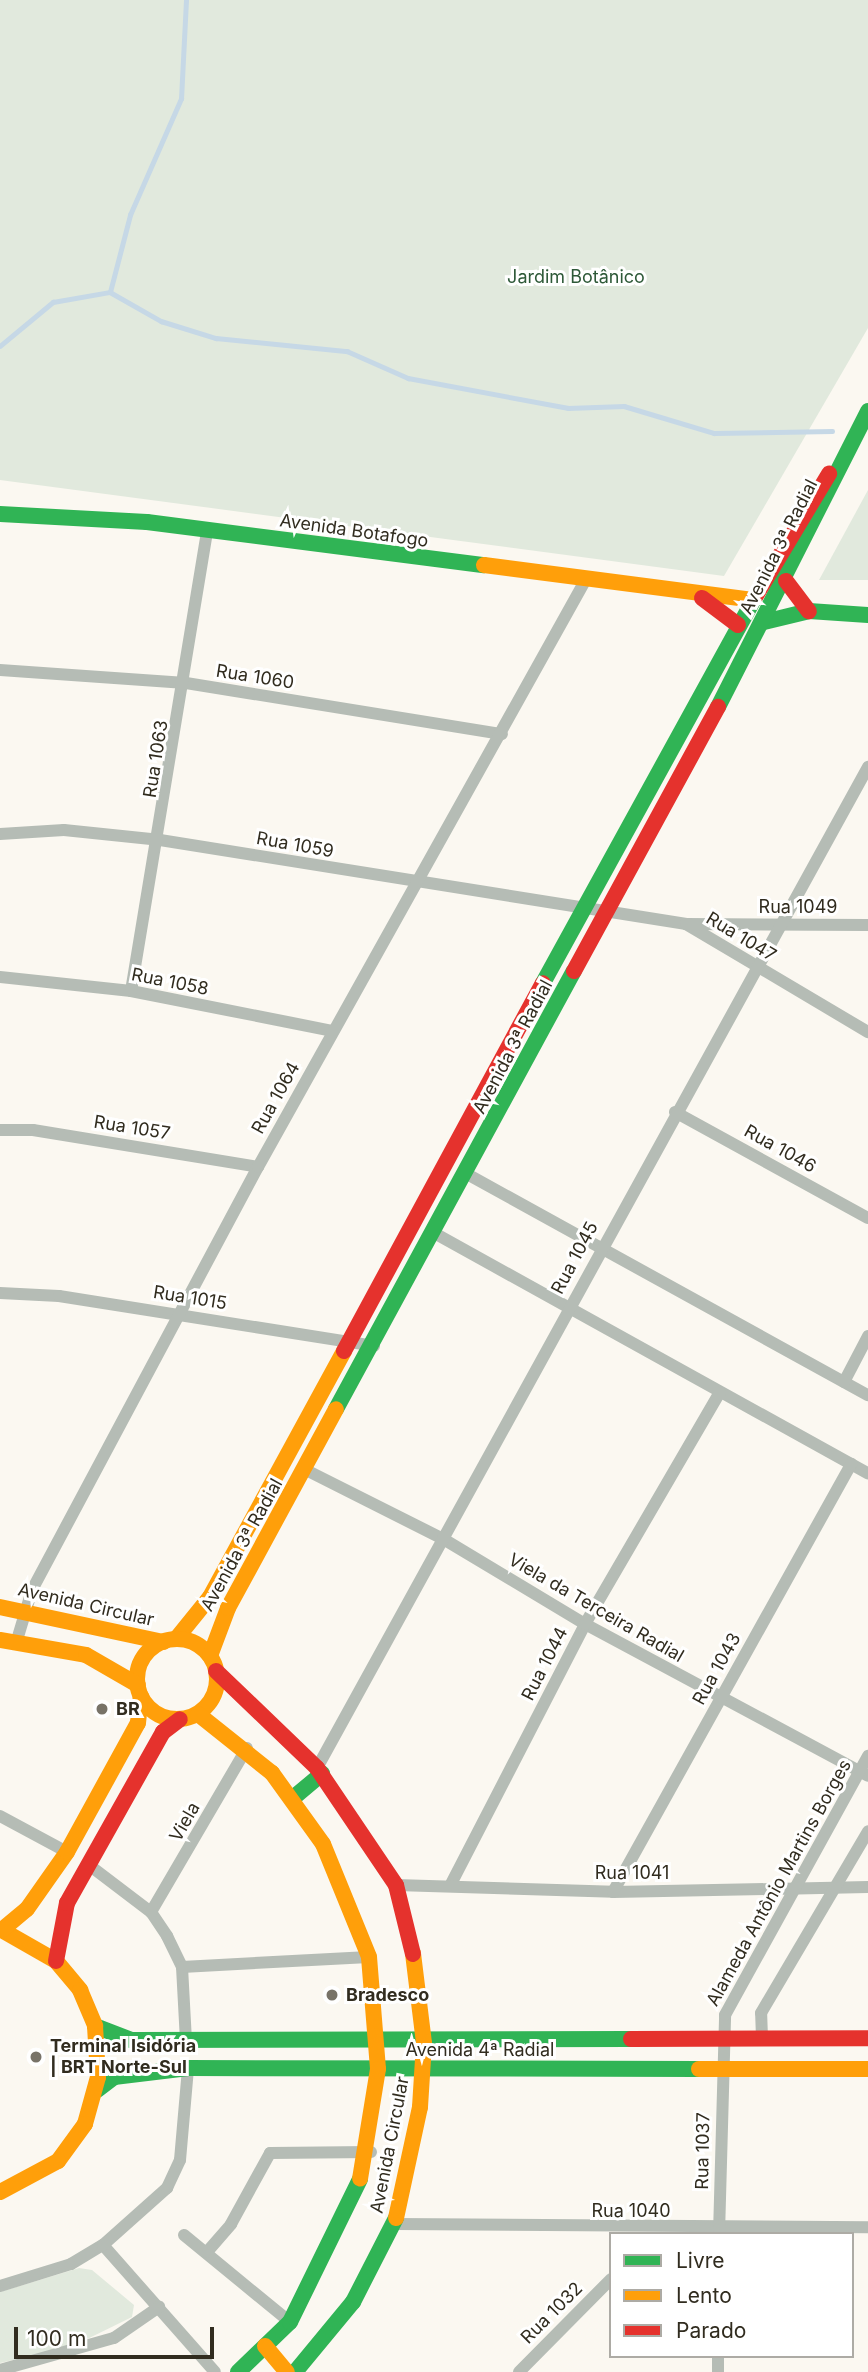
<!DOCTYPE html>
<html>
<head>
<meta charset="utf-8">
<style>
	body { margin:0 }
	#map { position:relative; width:868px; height:2372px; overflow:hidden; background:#fbf8f1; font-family:Inter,sans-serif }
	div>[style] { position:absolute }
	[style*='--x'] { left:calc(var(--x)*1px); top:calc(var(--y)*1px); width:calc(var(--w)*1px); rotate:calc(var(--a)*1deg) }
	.green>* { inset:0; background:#e1e9dd }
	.stream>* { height:4.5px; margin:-2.25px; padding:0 2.25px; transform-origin:2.25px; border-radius:2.25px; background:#c6d8e6 }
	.street>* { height:12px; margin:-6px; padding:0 6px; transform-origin:6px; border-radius:6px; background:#b5bcb5 }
	.fast>* { height:16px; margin:-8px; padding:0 8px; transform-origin:8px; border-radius:8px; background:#30b455 }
	.slow>* { height:16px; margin:-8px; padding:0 8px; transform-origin:8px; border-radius:8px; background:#ff9f0a }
	.slow>.ring { margin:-8px; padding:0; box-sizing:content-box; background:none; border:16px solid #ff9f0a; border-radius:50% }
	.jam>* { height:16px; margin:-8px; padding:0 8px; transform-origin:8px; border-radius:8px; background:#e5322d }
	.dots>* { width:19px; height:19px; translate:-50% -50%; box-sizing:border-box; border:4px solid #fff; border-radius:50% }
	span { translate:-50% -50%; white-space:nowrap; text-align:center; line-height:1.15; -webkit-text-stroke:6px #fff; paint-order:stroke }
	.park-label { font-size:18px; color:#2e5938 }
	.street-label { font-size:18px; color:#312c1f }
	.poi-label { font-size:18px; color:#312c1f; font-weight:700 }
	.left { translate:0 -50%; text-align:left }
	.legend { position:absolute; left:609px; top:2232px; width:245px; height:126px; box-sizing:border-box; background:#fff; border:2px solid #adaba5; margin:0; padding:9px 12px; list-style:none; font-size:21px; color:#312c1f }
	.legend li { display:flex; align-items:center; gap:14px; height:35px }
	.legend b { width:35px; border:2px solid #adaba5 }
	.scale { position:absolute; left:14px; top:2327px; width:200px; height:32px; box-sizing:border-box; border:4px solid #312c1f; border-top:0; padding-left:9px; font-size:21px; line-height:24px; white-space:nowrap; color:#312c1f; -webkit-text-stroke:5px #fff; paint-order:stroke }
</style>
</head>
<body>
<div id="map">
	<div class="green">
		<i style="clip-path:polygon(0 0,868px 0,868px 328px,724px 576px,0 480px)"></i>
		<i style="clip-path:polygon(868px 490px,868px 580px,819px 580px)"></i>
		<i style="clip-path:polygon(79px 2268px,92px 2270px,134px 2305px,132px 2317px,71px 2347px,0 2363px,0 2292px)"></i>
	</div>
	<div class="stream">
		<i style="--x:110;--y:292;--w:80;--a:-75.4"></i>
		<i style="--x:130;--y:215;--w:127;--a:-66.3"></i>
		<i style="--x:181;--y:99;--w:99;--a:-87.1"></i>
		<i style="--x:0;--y:346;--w:69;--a:-39.7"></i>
		<i style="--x:53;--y:302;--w:58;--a:-10"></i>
		<i style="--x:110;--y:292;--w:59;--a:29.6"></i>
		<i style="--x:161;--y:321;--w:58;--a:17.2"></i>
		<i style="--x:216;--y:338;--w:132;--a:5.7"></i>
		<i style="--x:347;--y:351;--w:67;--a:23.9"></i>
		<i style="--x:408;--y:378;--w:163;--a:10.6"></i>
		<i style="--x:568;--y:408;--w:56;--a:-2"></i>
		<i style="--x:624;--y:406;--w:94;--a:16.7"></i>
		<i style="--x:714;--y:433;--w:118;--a:-1"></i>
	</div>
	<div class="street">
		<i style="--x:0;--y:670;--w:186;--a:4"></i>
		<i style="--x:186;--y:683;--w:320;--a:9.2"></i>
		<i style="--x:0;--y:834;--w:64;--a:-3.6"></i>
		<i style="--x:64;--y:830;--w:97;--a:5.9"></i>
		<i style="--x:160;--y:840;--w:533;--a:9.07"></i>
		<i style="--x:686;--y:924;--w:212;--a:30.7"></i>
		<i style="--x:686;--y:924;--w:182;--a:0.3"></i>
		<i style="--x:0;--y:977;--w:132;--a:6.1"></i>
		<i style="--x:131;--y:991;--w:206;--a:11.2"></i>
		<i style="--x:131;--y:991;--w:467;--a:-80.6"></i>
		<i style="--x:675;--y:1112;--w:220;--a:28.8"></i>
		<i style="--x:0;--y:1130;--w:33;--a:0"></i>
		<i style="--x:33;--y:1130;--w:228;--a:9.3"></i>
		<i style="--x:467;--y:1174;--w:458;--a:28.9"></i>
		<i style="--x:436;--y:1234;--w:494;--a:29"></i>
		<i style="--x:0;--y:1293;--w:59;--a:2.9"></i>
		<i style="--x:59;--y:1296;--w:319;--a:9"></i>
		<i style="--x:844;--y:1382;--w:52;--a:-62.4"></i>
		<i style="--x:306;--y:1470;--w:156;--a:26.7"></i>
		<i style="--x:445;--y:1540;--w:163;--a:31"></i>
		<i style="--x:585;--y:1624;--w:321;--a:28.2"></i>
		<i style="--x:17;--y:1640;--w:52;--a:-73.3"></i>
		<i style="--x:32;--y:1590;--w:480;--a:-61.9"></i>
		<i style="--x:258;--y:1167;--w:671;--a:-60.84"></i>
		<i style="--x:317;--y:1768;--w:1143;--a:-61.17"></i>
		<i style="--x:0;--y:1816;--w:76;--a:28.2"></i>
		<i style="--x:89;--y:1865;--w:78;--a:37.2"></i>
		<i style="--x:151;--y:1912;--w:29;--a:56"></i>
		<i style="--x:167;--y:1936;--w:34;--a:64"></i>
		<i style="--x:182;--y:1967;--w:74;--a:86.9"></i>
		<i style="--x:451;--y:1884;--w:292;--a:-62.7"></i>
		<i style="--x:585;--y:1624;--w:268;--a:-59.8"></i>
		<i style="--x:396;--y:1885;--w:217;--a:1.8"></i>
		<i style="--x:613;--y:1892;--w:255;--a:-1.1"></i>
		<i style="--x:613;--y:1892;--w:490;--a:-60.9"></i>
		<i style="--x:151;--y:1912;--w:190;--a:-59.7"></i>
		<i style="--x:182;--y:1967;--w:187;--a:-3.1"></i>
		<i style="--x:762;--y:2038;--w:25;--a:-92"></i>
		<i style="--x:761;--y:2013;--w:211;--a:-59.5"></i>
		<i style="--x:395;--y:2224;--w:473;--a:0.4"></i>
		<i style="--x:719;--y:2234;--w:219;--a:-88.4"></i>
		<i style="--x:725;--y:2015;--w:296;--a:-61.1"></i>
		<i style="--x:184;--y:2235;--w:137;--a:39.4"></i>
		<i style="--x:103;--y:2245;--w:169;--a:48.6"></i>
		<i style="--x:207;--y:2252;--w:37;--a:-49"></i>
		<i style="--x:231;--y:2224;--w:81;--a:-61.2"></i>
		<i style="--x:270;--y:2153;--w:101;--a:-0.6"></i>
		<i style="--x:0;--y:2286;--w:74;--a:-17.2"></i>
		<i style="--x:71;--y:2264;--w:37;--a:-31"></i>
		<i style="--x:103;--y:2245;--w:86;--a:-41.7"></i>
		<i style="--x:167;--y:2188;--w:31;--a:-65"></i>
		<i style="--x:180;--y:2160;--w:92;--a:-85"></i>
		<i style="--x:0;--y:2370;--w:118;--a:-15.7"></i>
		<i style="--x:114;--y:2338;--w:55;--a:-34.6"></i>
		<i style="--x:519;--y:2372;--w:131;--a:-45.3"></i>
		<i style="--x:718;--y:2372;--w:16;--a:-90"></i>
	</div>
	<div class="fast">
		<i style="--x:0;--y:514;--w:147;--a:3.1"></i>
		<i style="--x:147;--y:522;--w:340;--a:7.3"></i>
		<i style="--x:764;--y:622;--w:46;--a:-13.7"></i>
		<i style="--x:809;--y:611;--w:59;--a:3.9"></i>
		<i style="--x:718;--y:707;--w:332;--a:-63.1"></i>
		<i style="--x:543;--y:983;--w:440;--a:-61.2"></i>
		<i style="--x:336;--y:1409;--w:498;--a:-61.5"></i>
		<i style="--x:293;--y:1798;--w:38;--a:-40"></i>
		<i style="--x:95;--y:2026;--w:39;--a:21"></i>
		<i style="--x:131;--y:2040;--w:500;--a:-0.11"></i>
		<i style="--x:97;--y:2090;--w:21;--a:-37"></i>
		<i style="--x:114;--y:2077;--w:75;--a:-6.9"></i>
		<i style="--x:188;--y:2068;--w:511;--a:0.11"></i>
		<i style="--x:238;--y:2372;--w:72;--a:-43.9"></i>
		<i style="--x:290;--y:2322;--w:159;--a:-63.9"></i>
		<i style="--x:295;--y:2372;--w:91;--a:-50.4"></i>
		<i style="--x:353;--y:2302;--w:94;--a:-62.9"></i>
	</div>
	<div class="slow">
		<i style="--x:484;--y:565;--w:271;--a:7.4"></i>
		<i style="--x:0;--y:1607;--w:167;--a:12.1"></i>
		<i style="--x:176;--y:1639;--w:54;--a:-51"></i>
		<i style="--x:210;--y:1597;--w:280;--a:-61.4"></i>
		<i class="ring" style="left:137px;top:1639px;width:64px;height:64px"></i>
		<i style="--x:0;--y:1640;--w:87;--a:9.9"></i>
		<i style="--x:86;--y:1655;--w:60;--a:30"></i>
		<i style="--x:210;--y:1656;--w:51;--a:-69.4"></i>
		<i style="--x:228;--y:1608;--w:226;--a:-61.5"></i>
		<i style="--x:198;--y:1714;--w:95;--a:38.6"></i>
		<i style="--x:272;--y:1773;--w:87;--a:54.3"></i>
		<i style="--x:323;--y:1844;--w:122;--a:67.8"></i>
		<i style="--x:369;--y:1957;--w:112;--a:85.4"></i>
		<i style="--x:378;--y:2069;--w:111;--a:99.3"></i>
		<i style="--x:0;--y:1929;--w:64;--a:29.7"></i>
		<i style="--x:56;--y:1961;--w:38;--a:50"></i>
		<i style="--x:80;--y:1990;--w:39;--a:67"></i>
		<i style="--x:95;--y:2026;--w:51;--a:86.6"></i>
		<i style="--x:98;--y:2077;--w:49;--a:105.5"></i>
		<i style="--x:85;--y:2124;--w:46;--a:126.1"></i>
		<i style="--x:58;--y:2161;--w:66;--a:151.9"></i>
		<i style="--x:3;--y:1929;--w:31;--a:-40"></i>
		<i style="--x:27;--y:1909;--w:70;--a:-54.9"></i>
		<i style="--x:67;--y:1852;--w:147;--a:-61.2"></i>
		<i style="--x:138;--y:1723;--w:27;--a:-84"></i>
		<i style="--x:699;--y:2069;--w:169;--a:0"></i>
		<i style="--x:396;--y:2218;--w:114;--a:-77.8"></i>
		<i style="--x:420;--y:2107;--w:64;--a:-86.4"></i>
		<i style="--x:424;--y:2043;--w:90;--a:-97"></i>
		<i style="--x:265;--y:2346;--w:34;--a:50"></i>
	</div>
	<div class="jam">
		<i style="--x:786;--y:581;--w:38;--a:53"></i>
		<i style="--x:755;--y:597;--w:144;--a:-59"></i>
		<i style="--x:702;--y:598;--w:45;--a:36.9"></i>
		<i style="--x:574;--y:971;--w:301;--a:-61.4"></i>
		<i style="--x:344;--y:1351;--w:418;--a:-61.6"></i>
		<i style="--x:216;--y:1671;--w:140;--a:43.8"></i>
		<i style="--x:317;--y:1768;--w:141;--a:56"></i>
		<i style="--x:396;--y:1885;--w:71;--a:76.2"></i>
		<i style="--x:56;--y:1961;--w:59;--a:-79.3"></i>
		<i style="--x:67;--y:1903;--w:196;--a:-60.7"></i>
		<i style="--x:163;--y:1732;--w:21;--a:-37"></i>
		<i style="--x:631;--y:2039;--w:237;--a:-0.2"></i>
	</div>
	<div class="dots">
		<i style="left:102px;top:1709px;background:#787368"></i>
		<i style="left:332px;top:1995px;background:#787368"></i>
		<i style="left:36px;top:2057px;background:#787368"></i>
	</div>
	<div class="park-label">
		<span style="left:576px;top:277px">Jardim Botânico</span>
	</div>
	<div class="street-label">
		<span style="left:354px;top:531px;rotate:8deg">Avenida Botafogo</span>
		<span style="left:779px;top:547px;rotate:-63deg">Avenida 3ª Radial</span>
		<span style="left:255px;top:677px;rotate:9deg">Rua 1060</span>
		<span style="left:156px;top:759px;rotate:-81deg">Rua 1063</span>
		<span style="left:295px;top:845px;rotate:10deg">Rua 1059</span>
		<span style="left:798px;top:907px">Rua 1049</span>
		<span style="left:741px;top:937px;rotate:31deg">Rua 1047</span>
		<span style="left:170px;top:982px;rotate:11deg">Rua 1058</span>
		<span style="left:513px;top:1047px;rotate:-62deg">Avenida 3ª Radial</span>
		<span style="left:276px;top:1098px;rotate:-61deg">Rua 1064</span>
		<span style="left:132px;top:1128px;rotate:9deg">Rua 1057</span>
		<span style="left:780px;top:1149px;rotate:29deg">Rua 1046</span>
		<span style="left:575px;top:1258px;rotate:-62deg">Rua 1045</span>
		<span style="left:190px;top:1298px;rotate:9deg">Rua 1015</span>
		<span style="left:242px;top:1545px;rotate:-61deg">Avenida 3ª Radial</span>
		<span style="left:86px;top:1605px;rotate:13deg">Avenida Circular</span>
		<span style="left:596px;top:1608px;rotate:30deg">Viela da Terceira Radial</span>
		<span style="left:545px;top:1664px;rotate:-63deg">Rua 1044</span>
		<span style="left:717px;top:1669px;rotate:-61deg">Rua 1043</span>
		<span style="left:185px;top:1822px;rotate:-60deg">Viela</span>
		<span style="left:632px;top:1873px">Rua 1041</span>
		<span style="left:779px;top:1883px;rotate:-61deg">Alameda Antônio Martins Borges</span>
		<span style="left:480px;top:2050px">Avenida 4ª Radial</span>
		<span style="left:390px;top:2145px;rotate:-79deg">Avenida Circular</span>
		<span style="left:703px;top:2151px;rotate:-89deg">Rua 1037</span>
		<span style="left:631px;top:2211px">Rua 1040</span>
		<span style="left:552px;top:2313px;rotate:-45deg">Rua 1032</span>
	</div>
	<div class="poi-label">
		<span class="left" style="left:116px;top:1709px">BR</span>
		<span class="left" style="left:346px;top:1995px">Bradesco</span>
		<span class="left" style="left:50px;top:2057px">Terminal Isidória<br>| BRT Norte-Sul</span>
	</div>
	<ul class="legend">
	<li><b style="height:9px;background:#30b455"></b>Livre</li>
	<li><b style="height:9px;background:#ff9f0a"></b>Lento</li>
	<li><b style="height:9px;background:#e5322d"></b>Parado</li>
	</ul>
	<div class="scale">100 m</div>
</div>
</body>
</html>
